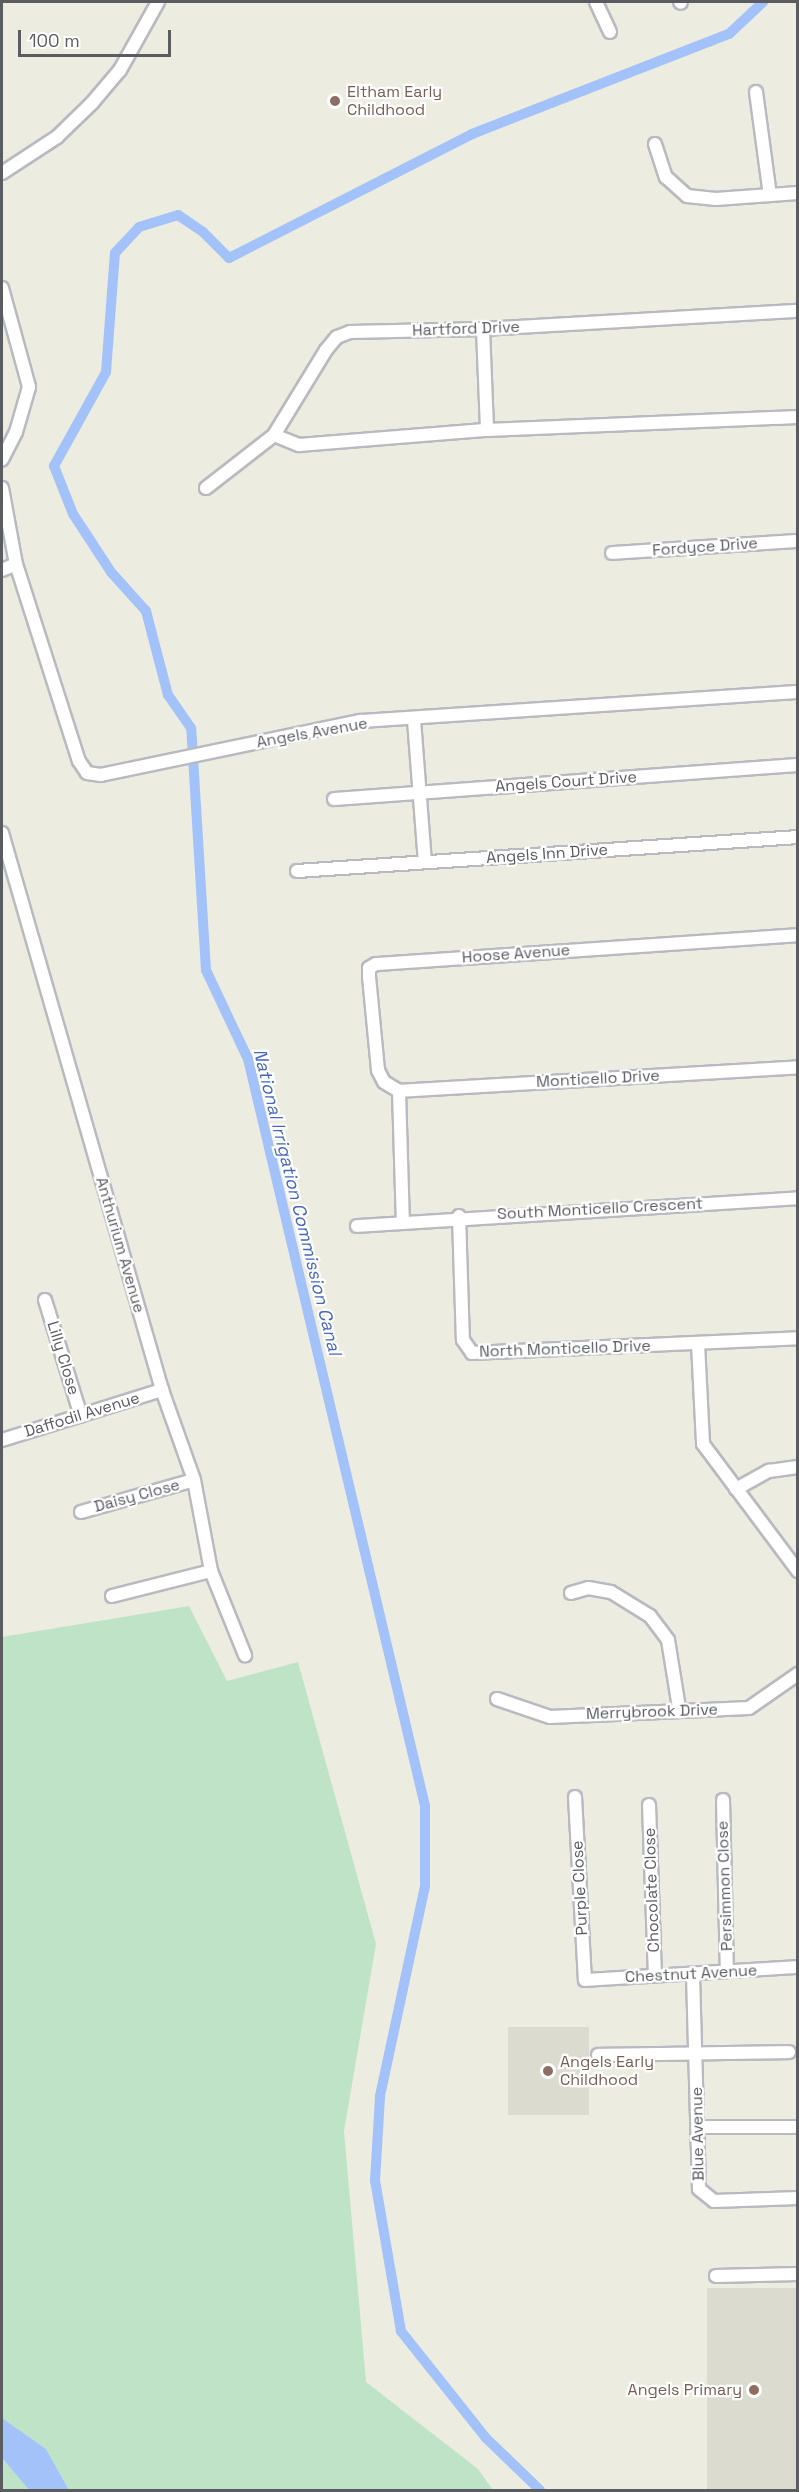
<!DOCTYPE html>
<html>
<head>
<meta charset="utf-8">
<style>
	body { margin:0 }
	#map { position:relative; width:799px; height:2492px; overflow:hidden; background:#ecece1; font-family:"Space Grotesk",sans-serif }
	div>[style] { position:absolute }
	[style*='--x'] { left:calc(var(--x)*1px); top:calc(var(--y)*1px); width:calc(var(--w)*1px); rotate:calc(var(--a)*1deg) }
	.education>* { inset:0; background:#dcdbd0; transform-origin:0 0 }
	.green>* { inset:0; background:#bfe3c6 }
	.water>* { inset:0; background:#a3c2fa }
	.canal>* { height:10px; margin:-5px; padding:0 5px; transform-origin:5px; border-radius:5px; background:#a3c2fa }
	.roads { filter:drop-shadow(2px 0 #b9bac0) drop-shadow(-2px 0 #b9bac0) drop-shadow(0 2px #b9bac0) drop-shadow(0 -2px #b9bac0) }
	.minor>* { height:12px; margin:-6px; padding:0 6px; transform-origin:6px; border-radius:6px; background:#fff }
	.dots>* { width:16px; height:16px; translate:-50% -50%; box-sizing:border-box; border:3px solid #fff; border-radius:50% }
	span { translate:-50% -50%; white-space:nowrap; text-align:center; line-height:1.15; -webkit-text-stroke:4.5px #fff; paint-order:stroke }
	.education-label { font-size:16px; color:#785e54 }
	.left { translate:0 -50%; text-align:left }
	.right { translate:-100% -50%; text-align:right }
	.street-label { font-size:16px; color:#5a5c62 }
	.water-label { font-size:18px; color:#4868bc; font-style:italic }
	.frame { position:absolute; inset:0; border:3px solid #5a5c62; pointer-events:none }
	.scale { position:absolute; left:18px; top:30px; width:153px; height:27px; box-sizing:border-box; border:3px solid #5a5c62; border-top:0; padding-left:8px; font-size:18px; line-height:21px; white-space:nowrap; color:#5a5c62; -webkit-text-stroke:4px #fff; paint-order:stroke }
</style>
</head>
<body>
<div id="map">
	<div class="education">
		<i style="left:508px;top:2027px;width:81px;height:88px"></i>
		<i style="left:797px;top:2288px;width:202px;height:90px;rotate:90deg"></i>
	</div>
	<div class="green">
		<i style="clip-path:polygon(189px 1606px,227px 1681px,298px 1662px,376px 1944px,344px 2131px,366px 2382px,478px 2469px,493px 2490px,69px 2490px,46px 2449px,2px 2418px,2px 1637px)"></i>
		<i style="clip-path:polygon(2px 2458px,29px 2490px,2px 2490px)"></i>
	</div>
	<div class="water">
		<i style="clip-path:polygon(2px 2418px,46px 2449px,69px 2490px,29px 2490px,2px 2458px)"></i>
	</div>
	<div class="canal">
		<i style="--x:540;--y:2490;--w:75;--a:-136.1"></i>
		<i style="--x:486;--y:2438;--w:137;--a:-128.5"></i>
		<i style="--x:401;--y:2331;--w:152;--a:-99.8"></i>
		<i style="--x:375;--y:2181;--w:85;--a:-86.6"></i>
		<i style="--x:380;--y:2096;--w:215;--a:-77.9"></i>
		<i style="--x:425;--y:1886;--w:80;--a:-90"></i>
		<i style="--x:425;--y:1806;--w:768;--a:-103.33"></i>
		<i style="--x:248;--y:1059;--w:98;--a:-115.3"></i>
		<i style="--x:206;--y:970;--w:242;--a:-93.5"></i>
		<i style="--x:191;--y:728;--w:40;--a:-124.9"></i>
		<i style="--x:168;--y:695;--w:87;--a:-104.7"></i>
		<i style="--x:146;--y:611;--w:52;--a:-131.9"></i>
		<i style="--x:111;--y:572;--w:69;--a:-123.2"></i>
		<i style="--x:73;--y:514;--w:52;--a:-111.6"></i>
		<i style="--x:54;--y:466;--w:107;--a:-61"></i>
		<i style="--x:106;--y:372;--w:119;--a:-85.7"></i>
		<i style="--x:115;--y:253;--w:35;--a:-47"></i>
		<i style="--x:139;--y:227;--w:41;--a:-17.1"></i>
		<i style="--x:178;--y:215;--w:30;--a:34"></i>
		<i style="--x:203;--y:232;--w:37;--a:45"></i>
		<i style="--x:229;--y:258;--w:273;--a:-27"></i>
		<i style="--x:472;--y:134;--w:276;--a:-21.3"></i>
		<i style="--x:729;--y:34;--w:47;--a:-43.3"></i>
	</div>
	<div class="roads">
		<div class="minor">
			<i style="--x:596;--y:2;--w:33;--a:65"></i>
			<i style="--x:680;--y:2;--w:1;--a:45"></i>
			<i style="--x:756;--y:92;--w:104;--a:82.3"></i>
			<i style="--x:655;--y:144;--w:35;--a:72"></i>
			<i style="--x:666;--y:177;--w:28;--a:42"></i>
			<i style="--x:687;--y:196;--w:29;--a:6"></i>
			<i style="--x:716;--y:199;--w:82;--a:-4.2"></i>
			<i style="--x:2;--y:173;--w:66;--a:-33.2"></i>
			<i style="--x:57;--y:137;--w:49;--a:-44.2"></i>
			<i style="--x:92;--y:103;--w:43;--a:-49.7"></i>
			<i style="--x:120;--y:70;--w:78;--a:-60.8"></i>
			<i style="--x:2;--y:288;--w:103;--a:74.7"></i>
			<i style="--x:29;--y:387;--w:47;--a:106.1"></i>
			<i style="--x:16;--y:432;--w:31;--a:117"></i>
			<i style="--x:483;--y:329;--w:101;--a:87.7"></i>
			<i style="--x:274;--y:435;--w:27;--a:22"></i>
			<i style="--x:299;--y:445;--w:189;--a:-4.6"></i>
			<i style="--x:487;--y:430;--w:311;--a:-2.4"></i>
			<i style="--x:2;--y:488;--w:77;--a:79.6"></i>
			<i style="--x:16;--y:564;--w:207;--a:72.3"></i>
			<i style="--x:79;--y:761;--w:14;--a:56"></i>
			<i style="--x:87;--y:773;--w:14;--a:8"></i>
			<i style="--x:101;--y:775;--w:265;--a:-11.8"></i>
			<i style="--x:360;--y:721;--w:439;--a:-3.8"></i>
			<i style="--x:206;--y:488;--w:86;--a:-37.9"></i>
			<i style="--x:274;--y:435;--w:100;--a:-58.5"></i>
			<i style="--x:326;--y:350;--w:17;--a:-50"></i>
			<i style="--x:337;--y:337;--w:14;--a:-21"></i>
			<i style="--x:350;--y:332;--w:133;--a:-1.3"></i>
			<i style="--x:483;--y:329;--w:316;--a:-3.3"></i>
			<i style="--x:612;--y:553;--w:186;--a:-3.7"></i>
			<i style="--x:2;--y:570;--w:15;--a:-23"></i>
			<i style="--x:414;--y:720;--w:142;--a:85.6"></i>
			<i style="--x:334;--y:799;--w:465;--a:-4.2"></i>
			<i style="--x:2;--y:833;--w:580;--a:73.97"></i>
			<i style="--x:162;--y:1390;--w:96;--a:70.4"></i>
			<i style="--x:194;--y:1480;--w:93;--a:79.4"></i>
			<i style="--x:211;--y:1571;--w:91;--a:68"></i>
			<i style="--x:297;--y:871;--w:502;--a:-3.88"></i>
			<i style="--x:399;--y:1091;--w:17;--a:-149"></i>
			<i style="--x:384;--y:1082;--w:13;--a:-117"></i>
			<i style="--x:378;--y:1070;--w:93;--a:-95.5"></i>
			<i style="--x:369;--y:977;--w:9;--a:-90"></i>
			<i style="--x:369;--y:968;--w:8;--a:-30"></i>
			<i style="--x:376;--y:964;--w:423;--a:-3.9"></i>
			<i style="--x:399;--y:1091;--w:400;--a:-3.4"></i>
			<i style="--x:399;--y:1091;--w:131;--a:88.3"></i>
			<i style="--x:459;--y:1216;--w:124;--a:88.2"></i>
			<i style="--x:463;--y:1340;--w:16;--a:55"></i>
			<i style="--x:472;--y:1353;--w:326;--a:-2.6"></i>
			<i style="--x:357;--y:1226;--w:442;--a:-3.6"></i>
			<i style="--x:45;--y:1300;--w:121;--a:72.8"></i>
			<i style="--x:698;--y:1344;--w:100;--a:87.1"></i>
			<i style="--x:703;--y:1444;--w:159;--a:53.2"></i>
			<i style="--x:2;--y:1440;--w:168;--a:-17.4"></i>
			<i style="--x:736;--y:1489;--w:38;--a:-29"></i>
			<i style="--x:769;--y:1471;--w:29;--a:-8"></i>
			<i style="--x:81;--y:1512;--w:117;--a:-15.8"></i>
			<i style="--x:571;--y:1593;--w:18;--a:-16"></i>
			<i style="--x:588;--y:1588;--w:23;--a:10"></i>
			<i style="--x:611;--y:1592;--w:46;--a:31.6"></i>
			<i style="--x:650;--y:1616;--w:30;--a:53"></i>
			<i style="--x:668;--y:1640;--w:69;--a:80.8"></i>
			<i style="--x:112;--y:1596;--w:102;--a:-14.2"></i>
			<i style="--x:497;--y:1699;--w:56;--a:18.8"></i>
			<i style="--x:550;--y:1717;--w:199;--a:-2.6"></i>
			<i style="--x:749;--y:1708;--w:60;--a:-34.8"></i>
			<i style="--x:575;--y:1797;--w:183;--a:86.9"></i>
			<i style="--x:585;--y:1980;--w:213;--a:-3.5"></i>
			<i style="--x:723;--y:1800;--w:171;--a:88.7"></i>
			<i style="--x:649;--y:1805;--w:170;--a:88"></i>
			<i style="--x:693;--y:1975;--w:214;--a:88.4"></i>
			<i style="--x:699;--y:2189;--w:19;--a:39"></i>
			<i style="--x:714;--y:2201;--w:84;--a:-2"></i>
			<i style="--x:598;--y:2055;--w:191;--a:-0.9"></i>
			<i style="--x:699;--y:2127;--w:96;--a:0"></i>
			<i style="--x:716;--y:2276;--w:82;--a:-1.4"></i>
		</div>
	</div>
	<div class="dots">
		<i style="left:335px;top:101px;background:#8d6e63"></i>
		<i style="left:548px;top:2071px;background:#8d6e63"></i>
		<i style="left:754px;top:2390px;background:#8d6e63"></i>
	</div>
	<div class="education-label">
		<span class="left" style="left:347px;top:101px">Eltham Early<br>Childhood</span>
		<span class="left" style="left:560px;top:2071px">Angels Early<br>Childhood</span>
		<span class="right" style="left:742px;top:2390px">Angels Primary</span>
	</div>
	<div class="street-label">
		<span style="left:466px;top:329px;rotate:-2deg">Hartford Drive</span>
		<span style="left:705px;top:547px;rotate:-4deg">Fordyce Drive</span>
		<span style="left:312px;top:733px;rotate:-10deg">Angels Avenue</span>
		<span style="left:566px;top:782px;rotate:-4deg">Angels Court Drive</span>
		<span style="left:547px;top:854px;rotate:-4deg">Angels Inn Drive</span>
		<span style="left:516px;top:954px;rotate:-4deg">Hoose Avenue</span>
		<span style="left:598px;top:1079px;rotate:-3deg">Monticello Drive</span>
		<span style="left:600px;top:1209px;rotate:-3deg">South Monticello Crescent</span>
		<span style="left:120px;top:1245px;rotate:74deg">Anthurium Avenue</span>
		<span style="left:565px;top:1349px;rotate:-2deg">North Monticello Drive</span>
		<span style="left:63px;top:1358px;rotate:73deg">Lilly Close</span>
		<span style="left:82px;top:1415px;rotate:-17deg">Daffodil Avenue</span>
		<span style="left:137px;top:1496px;rotate:-15deg">Daisy Close</span>
		<span style="left:652px;top:1712px;rotate:-2deg">Merrybrook Drive</span>
		<span style="left:725px;top:1886px;rotate:-92deg">Persimmon Close</span>
		<span style="left:580px;top:1888px;rotate:-93deg">Purple Close</span>
		<span style="left:652px;top:1890px;rotate:-92deg">Chocolate Close</span>
		<span style="left:691px;top:1974px;rotate:-3deg">Chestnut Avenue</span>
		<span style="left:698px;top:2134px;rotate:-91deg">Blue Avenue</span>
	</div>
	<div class="water-label">
		<span style="left:297px;top:1202px;rotate:76deg">National Irrigation Commission Canal</span>
	</div>
	<div class="frame"></div>
	<div class="scale">100 m</div>
</div>
</body>
</html>
